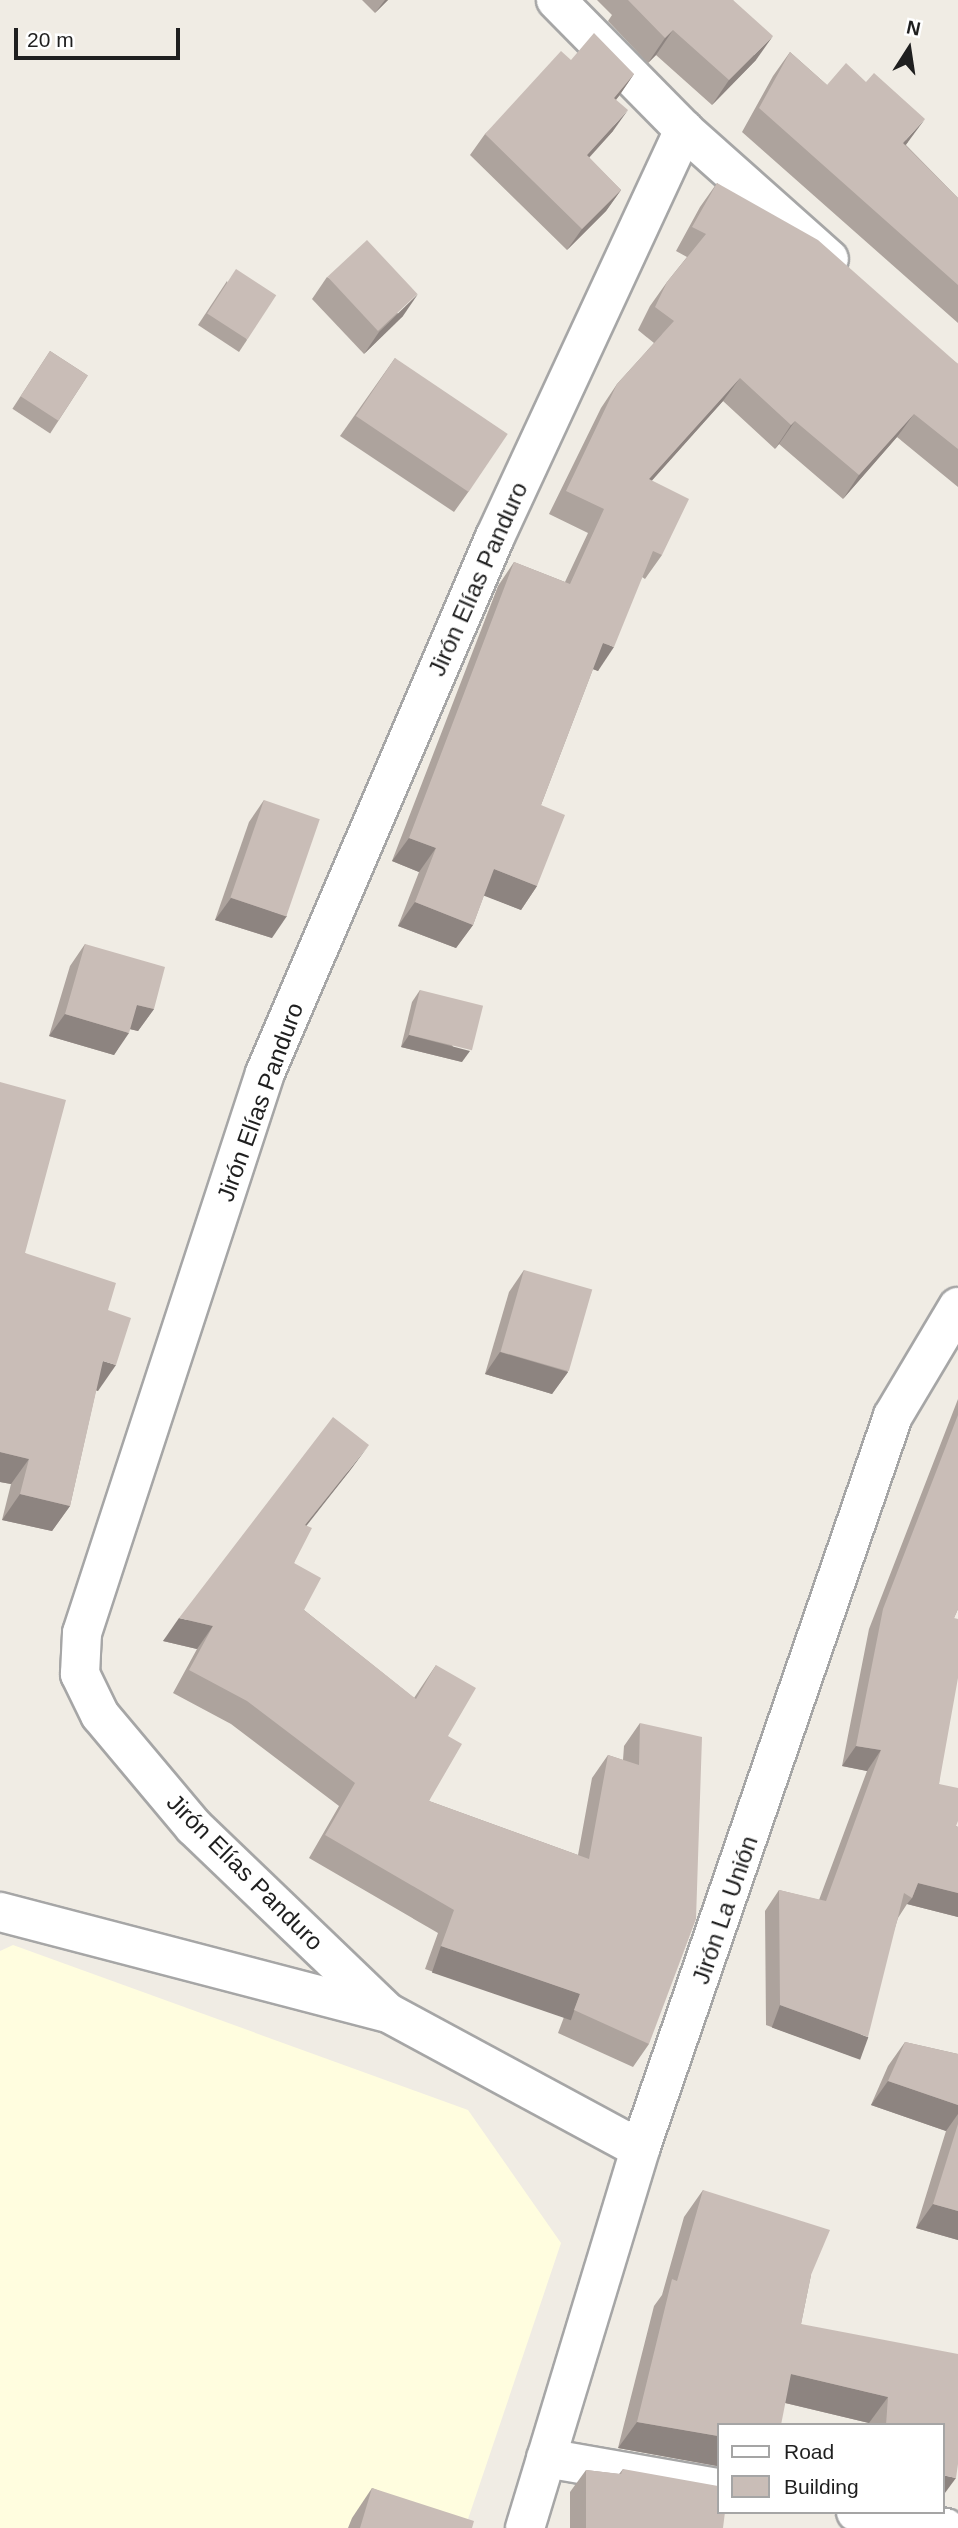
<!DOCTYPE html>
<html>
<head>
<meta charset="utf-8">
<style>
	body { margin:0 }
	#map { position:relative; width:958px; height:2528px; overflow:hidden; background:#f0ece4; font-family:Helvetica,sans-serif }
	div>[style] { position:absolute }
	[style*='--x'] { left:calc(var(--x)*1px); top:calc(var(--y)*1px); width:calc(var(--w)*1px); rotate:calc(var(--a)*1deg) }
	.education>* { inset:0; background:#fffddf }
	.roads { filter:drop-shadow(2px 0 #a6a6a6) drop-shadow(-2px 0 #a6a6a6) drop-shadow(0 2px #a6a6a6) drop-shadow(0 -2px #a6a6a6) }
	.minor>* { height:38px; margin:-19px; padding:0 19px; transform-origin:19px; border-radius:19px; background:#fff }
	.wall>* { inset:0; background:#ada39d; transform-origin:0 0 }
	.shaded-wall>* { inset:0; background:#8d8480; transform-origin:0 0 }
	.building>* { inset:0; background:#c9bdb7; transform-origin:0 0 }
	span { translate:-50% -50%; white-space:nowrap; text-align:center; line-height:1.15; -webkit-text-stroke:5px #fff; paint-order:stroke }
	.street-label { font-size:24px; color:#1f1f1f }
	.legend { position:absolute; left:717px; top:2423px; width:228px; height:91px; box-sizing:border-box; background:#fff; border:2px solid #a5a5a5; margin:0; padding:9px 12px; list-style:none; font-size:21px; color:#1f1f1f }
	.legend li { display:flex; align-items:center; gap:14px; height:35px }
	.legend b { width:35px; border:2px solid #a5a5a5 }
	.north { position:absolute; left:874px; top:14px; width:70px; height:70px; -webkit-text-stroke:5px #fff; paint-order:stroke; rotate:12deg; font-size:19px; font-weight:700; line-height:28px; text-align:center; color:#1f1f1f }
	.north::after { content:''; display:block; margin:auto; width:24px; height:32px; background:#1f1f1f; clip-path:polygon(50% 0,100% 100%,50% 72%,0 100%) }
	.scale { position:absolute; left:14px; top:28px; width:166px; height:32px; box-sizing:border-box; border:4px solid #1f1f1f; border-top:0; padding-left:9px; font-size:21px; line-height:24px; white-space:nowrap; color:#1f1f1f; -webkit-text-stroke:5px #fff; paint-order:stroke }
</style>
</head>
<body>
<div id="map">
	<div class="education">
		<i style="clip-path:polygon(13px 1945px,468px 2110px,561px 2243px,465px 2528px,0 2528px,0 1951px)"></i>
	</div>
	<div class="roads">
		<div class="minor">
			<i style="--x:556;--y:0;--w:182;--a:45.4"></i>
			<i style="--x:684;--y:130;--w:194;--a:41.7"></i>
			<i style="--x:0;--y:1912;--w:397;--a:14.6"></i>
			<i style="--x:640;--y:2149;--w:288;--a:-151.6"></i>
			<i style="--x:387;--y:2012;--w:267;--a:-136.2"></i>
			<i style="--x:194;--y:1827;--w:146;--a:-130"></i>
			<i style="--x:100;--y:1715;--w:46;--a:-116"></i>
			<i style="--x:80;--y:1674;--w:41;--a:-87.2"></i>
			<i style="--x:82;--y:1633;--w:589;--a:-71.9"></i>
			<i style="--x:265;--y:1073;--w:583;--a:-66.78"></i>
			<i style="--x:495;--y:537;--w:449;--a:-65.1"></i>
			<i style="--x:546;--y:2458;--w:175;--a:9.9"></i>
			<i style="--x:856;--y:2512;--w:91;--a:10.1"></i>
			<i style="--x:525;--y:2528;--w:396;--a:-73.1"></i>
			<i style="--x:640;--y:2149;--w:775;--a:-70.96"></i>
			<i style="--x:893;--y:1416;--w:127;--a:-59.2"></i>
		</div>
	</div>
	<div class="wall">
		<i style="clip-path:polygon(362px 0,388px 0,375px 13px)"></i>
		<i style="clip-path:polygon(597px 0,733px 0,756px 60px,712px 105px,656px 55px,648px 63px,608px 21px,612px 15px)"></i>
		<i style="clip-path:polygon(790px 52px,827px 85px,908px 142px,906px 145px,958px 198px,958px 323px,742px 132px,773px 76px)"></i>
		<i style="clip-path:polygon(571px 60px,634px 74px,616px 100px,613px 131px,589px 158px,621px 190px,606px 211px,567px 250px,470px 155px,485px 134px)"></i>
		<i style="clip-path:polygon(717px 183px,958px 364px,958px 487px,897px 437px,843px 499px,779px 444px,775px 449px,723px 401px,652px 480px,662px 555px,645px 579px,642px 577px,598px 671px,593px 669px,541px 805px,537px 886px,521px 910px,484px 895px,473px 925px,456px 948px,398px 926px,419px 872px,392px 861px,498px 586px,514px 562px,565px 582px,588px 533px,549px 514px,601px 408px,617px 384px,654px 343px,638px 330px,650px 306px,667px 282px,687px 257px,676px 251px,700px 207px)"></i>
		<i style="clip-path:polygon(327px 277px,403px 316px,364px 354px,312px 299px)"></i>
		<i style="clip-path:polygon(227px 281px,247px 340px,239px 352px,198px 325px)"></i>
		<i style="left:50px;top:351px;width:45px;height:69px;rotate:33deg"></i>
		<i style="clip-path:polygon(395px 358px,469px 491px,454px 512px,340px 436px)"></i>
		<i style="clip-path:polygon(264px 800px,272px 938px,215px 920px,249px 822px)"></i>
		<i style="clip-path:polygon(85px 944px,154px 1009px,138px 1031px,130px 1029px,114px 1055px,49px 1036px,70px 966px)"></i>
		<i style="clip-path:polygon(420px 990px,462px 1062px,401px 1047px,412px 1002px)"></i>
		<i style="clip-path:polygon(0 1082px,25px 1253px,108px 1310px,98px 1391px,96px 1390px,70px 1506px,52px 1531px,2px 1520px,11px 1484px,0 1482px)"></i>
		<i style="clip-path:polygon(524px 1270px,568px 1372px,552px 1394px,485px 1374px,509px 1292px)"></i>
		<i style="clip-path:polygon(958px 1399px,958px 1609px,954px 1618px,939px 1784px,956px 1826px,958px 1827px,958px 1917px,907px 1904px,898px 1918px,854px 2057px,766px 2025px,765px 1911px,779px 1890px,819px 1900px,867px 1771px,842px 1766px,869px 1629px)"></i>
		<i style="clip-path:polygon(352px 1468px,306px 1525px,294px 1563px,304px 1610px,414px 1698px,436px 1665px,448px 1736px,429px 1801px,578px 1855px,592px 1778px,608px 1755px,623px 1760px,624px 1746px,640px 1723px,649px 2044px,633px 2067px,558px 2033px,564px 2017px,425px 1969px,438px 1933px,309px 1858px,339px 1806px,231px 1724px,173px 1693px,197px 1649px,163px 1641px)"></i>
		<i style="clip-path:polygon(905px 2042px,958px 2054px,958px 2240px,916px 2228px,946px 2131px,871px 2105px,888px 2066px)"></i>
		<i style="clip-path:polygon(703px 2190px,811px 2275px,801px 2324px,942px 2425px,869px 2425px,869px 2423px,785px 2403px,718px 2425px,718px 2464px,717px 2466px,618px 2448px,654px 2306px,662px 2295px,684px 2217px)"></i>
		<i style="clip-path:polygon(623px 2469px,723px 2528px,570px 2528px,570px 2492px,586px 2470px,619px 2474px)"></i>
		<i style="clip-path:polygon(372px 2488px,472px 2528px,348px 2528px,352px 2518px)"></i>
	</div>
	<div class="shaded-wall">
		<i style="clip-path:polygon(385px 0,388px 0,375px 13px)"></i>
		<i style="clip-path:polygon(673px 30px,656px 55px,648px 63px,665px 38px)"></i>
		<i style="clip-path:polygon(773px 36px,756px 60px,712px 105px,729px 80px)"></i>
		<i style="clip-path:polygon(634px 74px,619px 96px,599px 119px,614px 98px)"></i>
		<i style="clip-path:polygon(628px 110px,613px 131px,572px 176px,587px 155px)"></i>
		<i style="clip-path:polygon(925px 119px,908px 142px,886px 166px,903px 143px)"></i>
		<i style="clip-path:polygon(621px 190px,606px 211px,567px 250px,582px 229px)"></i>
		<i style="clip-path:polygon(418px 294px,403px 316px,364px 354px,379px 332px)"></i>
		<i style="clip-path:polygon(740px 378px,723px 401px,632px 503px,649px 479px)"></i>
		<i style="clip-path:polygon(914px 414px,897px 437px,843px 499px,859px 475px)"></i>
		<i style="clip-path:polygon(795px 421px,779px 444px,775px 449px,791px 425px)"></i>
		<i style="clip-path:polygon(603px 643px,614px 647px,598px 671px,587px 667px)"></i>
		<i style="clip-path:polygon(409px 838px,436px 848px,419px 872px,392px 861px)"></i>
		<i style="clip-path:polygon(494px 869px,537px 886px,521px 910px,477px 893px)"></i>
		<i style="clip-path:polygon(231px 898px,287px 916px,272px 938px,215px 920px)"></i>
		<i style="clip-path:polygon(415px 902px,473px 925px,456px 948px,398px 926px)"></i>
		<i style="clip-path:polygon(137px 1005px,154px 1009px,138px 1031px,121px 1027px)"></i>
		<i style="clip-path:polygon(65px 1014px,129px 1033px,114px 1055px,49px 1036px)"></i>
		<i style="clip-path:polygon(409px 1035px,470px 1051px,462px 1062px,401px 1047px)"></i>
		<i style="clip-path:polygon(500px 1352px,568px 1372px,552px 1394px,485px 1374px)"></i>
		<i style="clip-path:polygon(103px 1361px,116px 1365px,98px 1391px,85px 1387px)"></i>
		<i style="clip-path:polygon(369px 1445px,352px 1468px,289px 1548px,305px 1525px)"></i>
		<i style="clip-path:polygon(0 1452px,29px 1459px,11px 1484px,0 1482px)"></i>
		<i style="clip-path:polygon(20px 1494px,70px 1506px,52px 1531px,2px 1520px)"></i>
		<i style="clip-path:polygon(179px 1618px,213px 1626px,197px 1649px,163px 1641px)"></i>
		<i style="clip-path:polygon(856px 1746px,881px 1750px,867px 1771px,842px 1766px)"></i>
		<i style="clip-path:polygon(918px 1883px,958px 1893px,958px 1917px,907px 1904px,912px 1898px)"></i>
		<i style="left:441px;top:1946px;width:147px;height:28px;rotate:19deg"></i>
		<i style="left:780px;top:2005px;width:94px;height:24px;rotate:20deg"></i>
		<i style="clip-path:polygon(888px 2081px,958px 2105px,958px 2114px,946px 2131px,871px 2105px)"></i>
		<i style="clip-path:polygon(933px 2204px,958px 2211px,958px 2240px,916px 2228px)"></i>
		<i style="clip-path:polygon(791px 2374px,888px 2397px,869px 2423px,773px 2400px)"></i>
		<i style="clip-path:polygon(637px 2422px,718px 2436px,718px 2464px,717px 2466px,618px 2448px)"></i>
		<i style="clip-path:polygon(942px 2475px,956px 2478px,942px 2497px)"></i>
	</div>
	<div class="building">
		<i style="clip-path:polygon(628px 0,733px 0,773px 36px,729px 80px,673px 30px,665px 38px)"></i>
		<i style="clip-path:polygon(594px 33px,634px 74px,614px 98px,628px 110px,587px 155px,621px 190px,582px 229px,485px 134px,561px 51px,571px 60px)"></i>
		<i style="clip-path:polygon(790px 52px,827px 85px,846px 63px,866px 82px,874px 73px,925px 119px,903px 143px,958px 198px,958px 285px,759px 108px)"></i>
		<i style="clip-path:polygon(717px 183px,818px 240px,958px 364px,958px 449px,914px 414px,859px 475px,795px 421px,791px 425px,740px 378px,649px 479px,689px 499px,662px 555px,653px 551px,614px 647px,603px 643px,541px 805px,565px 815px,537px 886px,494px 869px,473px 925px,415px 902px,436px 848px,409px 838px,514px 562px,570px 584px,604px 509px,566px 491px,617px 384px,674px 321px,655px 307px,667px 282px,706px 234px,692px 227px)"></i>
		<i style="left:367px;top:240px;width:74px;height:54px;rotate:47deg"></i>
		<i style="left:236px;top:269px;width:48px;height:53px;rotate:33deg"></i>
		<i style="left:50px;top:351px;width:45px;height:54px;rotate:33deg"></i>
		<i style="left:395px;top:358px;width:136px;height:70px;rotate:34deg"></i>
		<i style="left:264px;top:800px;width:59px;height:103px;rotate:19deg"></i>
		<i style="clip-path:polygon(85px 944px,165px 967px,154px 1009px,137px 1005px,129px 1033px,65px 1014px)"></i>
		<i style="left:420px;top:990px;width:65px;height:46px;rotate:14deg"></i>
		<i style="clip-path:polygon(0 1082px,66px 1100px,25px 1253px,116px 1283px,108px 1310px,131px 1318px,116px 1365px,103px 1361px,70px 1506px,20px 1494px,29px 1459px,0 1452px)"></i>
		<i style="left:524px;top:1270px;width:71px;height:85px;rotate:16deg"></i>
		<i style="clip-path:polygon(958px 1415px,958px 1609px,954px 1618px,958px 1619px,958px 1678px,939px 1784px,958px 1788px,958px 1821px,956px 1826px,958px 1827px,958px 1893px,918px 1883px,912px 1898px,904px 1893px,868px 2037px,780px 2005px,779px 1890px,826px 1901px,881px 1750px,856px 1746px,883px 1609px)"></i>
		<i style="clip-path:polygon(333px 1417px,369px 1445px,305px 1525px,312px 1528px,294px 1563px,321px 1578px,304px 1610px,416px 1699px,436px 1665px,476px 1688px,448px 1736px,462px 1744px,429px 1801px,589px 1859px,608px 1755px,639px 1765px,640px 1723px,702px 1737px,696px 1919px,649px 2044px,574px 2010px,580px 1994px,441px 1946px,454px 1910px,325px 1835px,355px 1783px,247px 1701px,189px 1670px,213px 1626px,179px 1618px)"></i>
		<i style="clip-path:polygon(905px 2042px,958px 2054px,958px 2105px,888px 2081px)"></i>
		<i style="clip-path:polygon(958px 2124px,958px 2211px,933px 2204px)"></i>
		<i style="clip-path:polygon(703px 2190px,830px 2230px,811px 2275px,801px 2324px,958px 2354px,958px 2464px,956px 2478px,942px 2475px,942px 2425px,886px 2425px,888px 2397px,791px 2374px,781px 2425px,718px 2425px,718px 2436px,637px 2422px,672px 2279px,677px 2281px)"></i>
		<i style="clip-path:polygon(623px 2469px,718px 2486px,718px 2512px,725px 2512px,723px 2528px,586px 2528px,586px 2470px,621px 2474px)"></i>
		<i style="clip-path:polygon(372px 2488px,474px 2521px,472px 2528px,360px 2528px)"></i>
	</div>
	<div class="street-label">
		<span style="left:478px;top:579px;rotate:-66deg">Jirón Elías Panduro</span>
		<span style="left:260px;top:1102px;rotate:-70deg">Jirón Elías Panduro</span>
		<span style="left:245px;top:1872px;rotate:45deg">Jirón Elías Panduro</span>
		<span style="left:725px;top:1910px;rotate:-71deg">Jirón La Unión</span>
	</div>
	<ul class="legend">
	<li><b style="height:9px;background:#fff"></b>Road</li>
	<li><b style="height:19px;background:#c9bdb7"></b>Building</li>
	</ul>
	<div class="north">N</div>
	<div class="scale">20 m</div>
</div>
</body>
</html>
